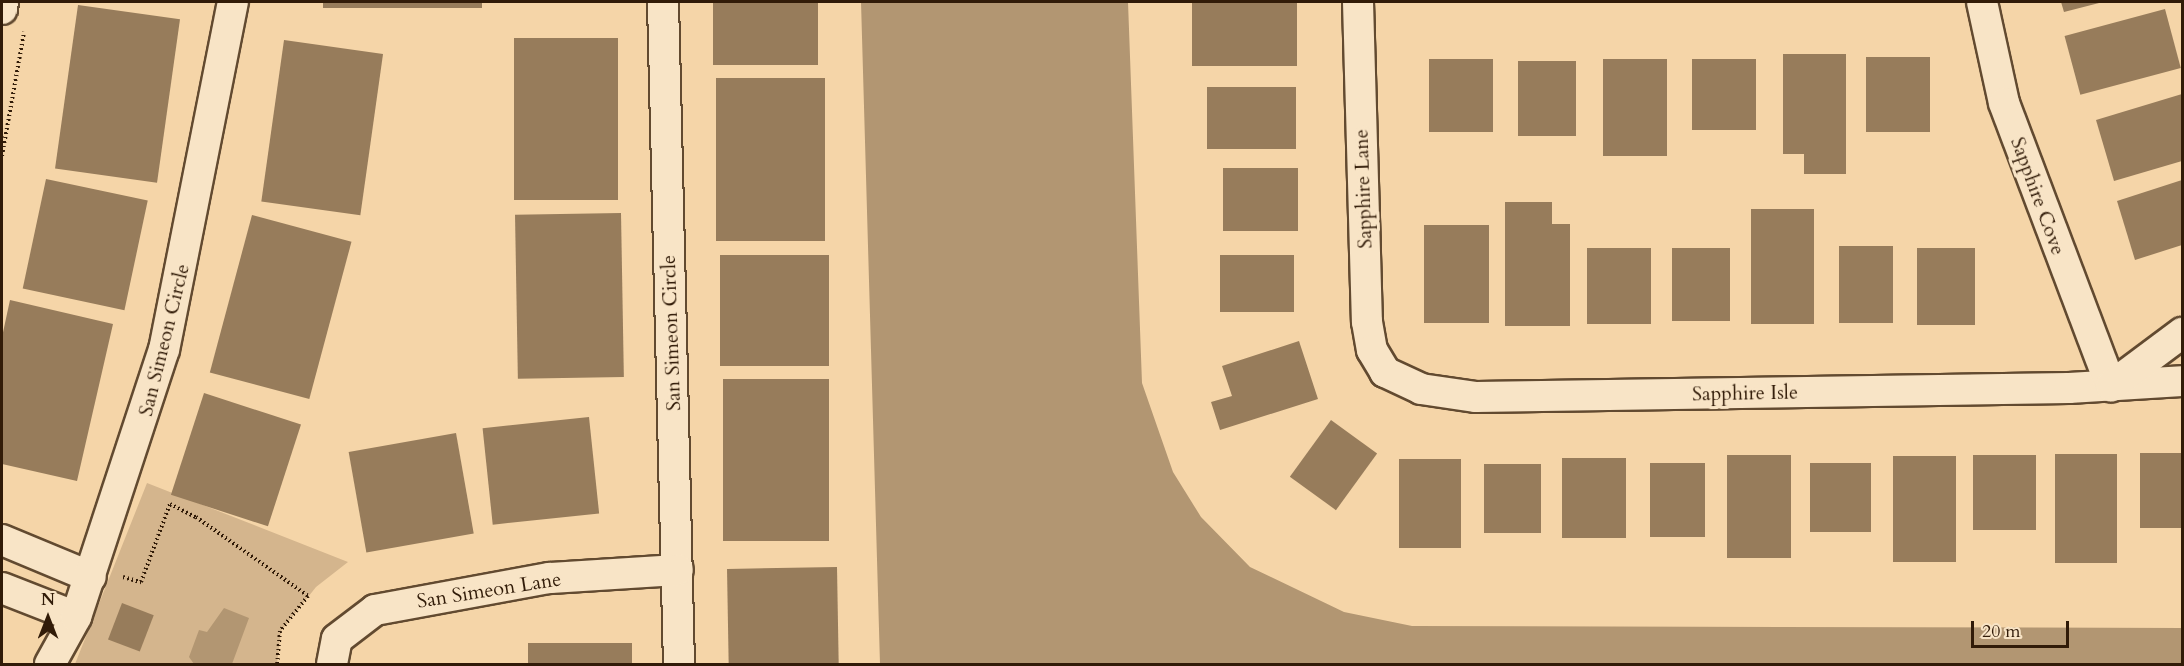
<!DOCTYPE html>
<html>
<head>
<meta charset="utf-8">
<style>
	body { margin:0 }
	#map { position:relative; width:2184px; height:666px; overflow:hidden; background:#f5d5a8; font-family:Cardo,serif }
	div>[style] { position:absolute }
	[style*='--x'] { left:calc(var(--x)*1px); top:calc(var(--y)*1px); width:calc(var(--w)*1px); rotate:calc(var(--a)*1deg) }
	.green>* { inset:0; background:#d4b58d }
	.water>* { inset:0; background:#b29672 }
	.building>* { inset:0; background:#977c5b; transform-origin:0 0 }
	.path>* { height:4px; margin-top:-2px; transform-origin:0; background:repeating-linear-gradient(90deg,#311b08 0 1.5px,transparent 0 4.5px) }
	.roads { filter:drop-shadow(2px 0 #624a30) drop-shadow(-2px 0 #624a30) drop-shadow(0 2px #624a30) drop-shadow(0 -2px #624a30) }
	.street>* { height:30px; margin:-15px; padding:0 15px; transform-origin:15px; border-radius:15px; background:#f8e4c6 }
	span { translate:-50% -50%; white-space:nowrap; text-align:center; line-height:1.15; -webkit-text-stroke:6px #f8e4c6; paint-order:stroke }
	.street-label { font-size:20px; color:#311b08 }
	.frame { position:absolute; inset:0; border:3px solid #311b08; pointer-events:none }
	.north { position:absolute; left:18px; top:588px; width:60px; height:60px; -webkit-text-stroke:4px #f8e4c6; paint-order:stroke; rotate:0deg; font-size:16px; font-weight:700; line-height:24px; text-align:center; color:#311b08 }
	.north::after { content:''; display:block; margin:auto; width:21px; height:27px; background:#311b08; clip-path:polygon(50% 0,100% 100%,50% 72%,0 100%) }
	.scale { position:absolute; left:1971px; top:621px; width:98px; height:27px; box-sizing:border-box; border:3px solid #311b08; border-top:0; padding-left:8px; font-size:18px; line-height:21px; white-space:nowrap; color:#311b08; -webkit-text-stroke:4px #f8e4c6; paint-order:stroke }
</style>
</head>
<body>
<div id="map">
	<div class="green">
		<i style="clip-path:polygon(147px 483px,348px 562px,316px 587px,281px 631px,277px 664px,75px 664px)"></i>
	</div>
	<div class="water">
		<i style="clip-path:polygon(861px 2px,1128px 2px,1142px 383px,1173px 472px,1201px 517px,1250px 567px,1344px 612px,1412px 626px,2182px 628px,2182px 664px,880px 664px)"></i>
		<i style="clip-path:polygon(224px 608px,249px 618px,232px 664px,194px 664px,189px 657px,199px 630px,207px 632px)"></i>
	</div>
	<div class="building">
		<i style="left:323px;top:2px;width:159px;height:6px"></i>
		<i style="left:713px;top:2px;width:105px;height:63px"></i>
		<i style="clip-path:polygon(2061px 2px,2103px 2px,2064px 12px)"></i>
		<i style="left:1192px;top:3px;width:105px;height:63px"></i>
		<i style="left:78px;top:5px;width:103px;height:165px;rotate:8deg"></i>
		<i style="left:2165px;top:9px;width:61px;height:104px;rotate:75deg"></i>
		<i style="left:514px;top:38px;width:104px;height:162px"></i>
		<i style="left:284px;top:40px;width:100px;height:163px;rotate:8deg"></i>
		<i style="clip-path:polygon(1783px 54px,1846px 54px,1846px 174px,1804px 174px,1804px 154px,1783px 154px)"></i>
		<i style="left:1866px;top:57px;width:64px;height:75px"></i>
		<i style="left:1429px;top:59px;width:64px;height:73px"></i>
		<i style="left:1603px;top:59px;width:64px;height:97px"></i>
		<i style="left:1692px;top:59px;width:64px;height:71px"></i>
		<i style="left:1518px;top:61px;width:58px;height:75px"></i>
		<i style="left:825px;top:78px;width:163px;height:109px;rotate:90deg"></i>
		<i style="left:1207px;top:87px;width:89px;height:62px"></i>
		<i style="clip-path:polygon(2182px 94px,2182px 161px,2114px 181px,2096px 120px)"></i>
		<i style="left:1223px;top:168px;width:75px;height:63px"></i>
		<i style="left:46px;top:179px;width:104px;height:112px;rotate:12deg"></i>
		<i style="clip-path:polygon(2182px 180px,2182px 245px,2135px 260px,2117px 201px)"></i>
		<i style="clip-path:polygon(1505px 202px,1552px 202px,1552px 224px,1570px 224px,1570px 326px,1505px 326px)"></i>
		<i style="left:1814px;top:209px;width:115px;height:63px;rotate:90deg"></i>
		<i style="left:621px;top:213px;width:164px;height:106px;rotate:89deg"></i>
		<i style="left:252px;top:215px;width:103px;height:163px;rotate:15deg"></i>
		<i style="left:1424px;top:225px;width:65px;height:98px"></i>
		<i style="left:1839px;top:246px;width:54px;height:77px"></i>
		<i style="left:1587px;top:248px;width:64px;height:76px"></i>
		<i style="left:1672px;top:248px;width:58px;height:73px"></i>
		<i style="left:1917px;top:248px;width:58px;height:77px"></i>
		<i style="left:720px;top:255px;width:109px;height:111px"></i>
		<i style="left:1220px;top:255px;width:74px;height:57px"></i>
		<i style="clip-path:polygon(10px 300px,113px 324px,77px 481px,2px 464px,2px 337px)"></i>
		<i style="clip-path:polygon(1299px 341px,1318px 399px,1220px 430px,1211px 402px,1232px 396px,1222px 366px)"></i>
		<i style="left:829px;top:379px;width:162px;height:106px;rotate:90deg"></i>
		<i style="left:204px;top:393px;width:102px;height:107px;rotate:18deg"></i>
		<i style="left:589px;top:417px;width:97px;height:107px;rotate:84deg"></i>
		<i style="left:1331px;top:420px;width:57px;height:70px;rotate:36deg"></i>
		<i style="left:456px;top:433px;width:102px;height:109px;rotate:80deg"></i>
		<i style="left:2182px;top:453px;width:75px;height:42px;rotate:90deg"></i>
		<i style="left:2055px;top:454px;width:62px;height:109px"></i>
		<i style="left:1727px;top:455px;width:64px;height:103px"></i>
		<i style="left:1973px;top:455px;width:63px;height:75px"></i>
		<i style="left:1893px;top:456px;width:63px;height:106px"></i>
		<i style="left:1562px;top:458px;width:64px;height:80px"></i>
		<i style="left:1399px;top:459px;width:62px;height:89px"></i>
		<i style="left:1650px;top:463px;width:55px;height:74px"></i>
		<i style="left:1810px;top:463px;width:61px;height:69px"></i>
		<i style="left:1484px;top:464px;width:57px;height:69px"></i>
		<i style="left:837px;top:567px;width:97px;height:110px;rotate:89deg"></i>
		<i style="left:122px;top:603px;width:34px;height:39px;rotate:21deg"></i>
		<i style="left:632px;top:643px;width:21px;height:104px;rotate:90deg"></i>
	</div>
	<div class="path">
		<i style="--x:2;--y:156;--w:126;--a:-79.9"></i>
		<i style="--x:123;--y:577;--w:19;--a:16"></i>
		<i style="--x:141;--y:582;--w:83;--a:-69.6"></i>
		<i style="--x:170;--y:504;--w:29;--a:27"></i>
		<i style="--x:196;--y:517;--w:137;--a:35.2"></i>
		<i style="--x:308;--y:596;--w:45;--a:128.7"></i>
		<i style="--x:280;--y:631;--w:33;--a:95"></i>
	</div>
	<div class="roads">
		<div class="street">
			<i style="--x:663;--y:2;--w:662;--a:88.62"></i>
			<i style="--x:1358;--y:2;--w:320;--a:88.4"></i>
			<i style="--x:1367;--y:322;--w:28;--a:80"></i>
			<i style="--x:1372;--y:350;--w:26;--a:59"></i>
			<i style="--x:1385;--y:372;--w:40;--a:25"></i>
			<i style="--x:1421;--y:389;--w:56;--a:8.3"></i>
			<i style="--x:1476;--y:397;--w:593;--a:-0.87"></i>
			<i style="--x:2069;--y:388;--w:113;--a:-3.5"></i>
			<i style="--x:1982;--y:2;--w:103;--a:77.7"></i>
			<i style="--x:2004;--y:103;--w:303;--a:69.3"></i>
			<i style="--x:2;--y:9;--w:7;--a:-82"></i>
			<i style="--x:2111;--y:386;--w:89;--a:-36.7"></i>
			<i style="--x:2;--y:540;--w:96;--a:22.6"></i>
			<i style="--x:2;--y:588;--w:79;--a:21.4"></i>
			<i style="--x:50;--y:664;--w:54;--a:-61"></i>
			<i style="--x:76;--y:617;--w:281;--a:-71.8"></i>
			<i style="--x:164;--y:350;--w:355;--a:-78.8"></i>
			<i style="--x:332;--y:664;--w:25;--a:-79"></i>
			<i style="--x:337;--y:639;--w:48;--a:-37.3"></i>
			<i style="--x:375;--y:610;--w:178;--a:-10.4"></i>
			<i style="--x:550;--y:578;--w:128;--a:-3.6"></i>
		</div>
	</div>
	<div class="street-label">
		<span style="left:1363px;top:189px;rotate:-92deg">Sapphire Lane</span>
		<span style="left:2038px;top:196px;rotate:70deg">Sapphire Cove</span>
		<span style="left:671px;top:333px;rotate:-92deg">San Simeon Circle</span>
		<span style="left:164px;top:340px;rotate:-76deg">San Simeon Circle</span>
		<span style="left:1745px;top:393px;rotate:-1deg">Sapphire Isle</span>
		<span style="left:489px;top:590px;rotate:-9deg">San Simeon Lane</span>
	</div>
	<div class="frame"></div>
	<div class="north">N</div>
	<div class="scale">20 m</div>
</div>
</body>
</html>
